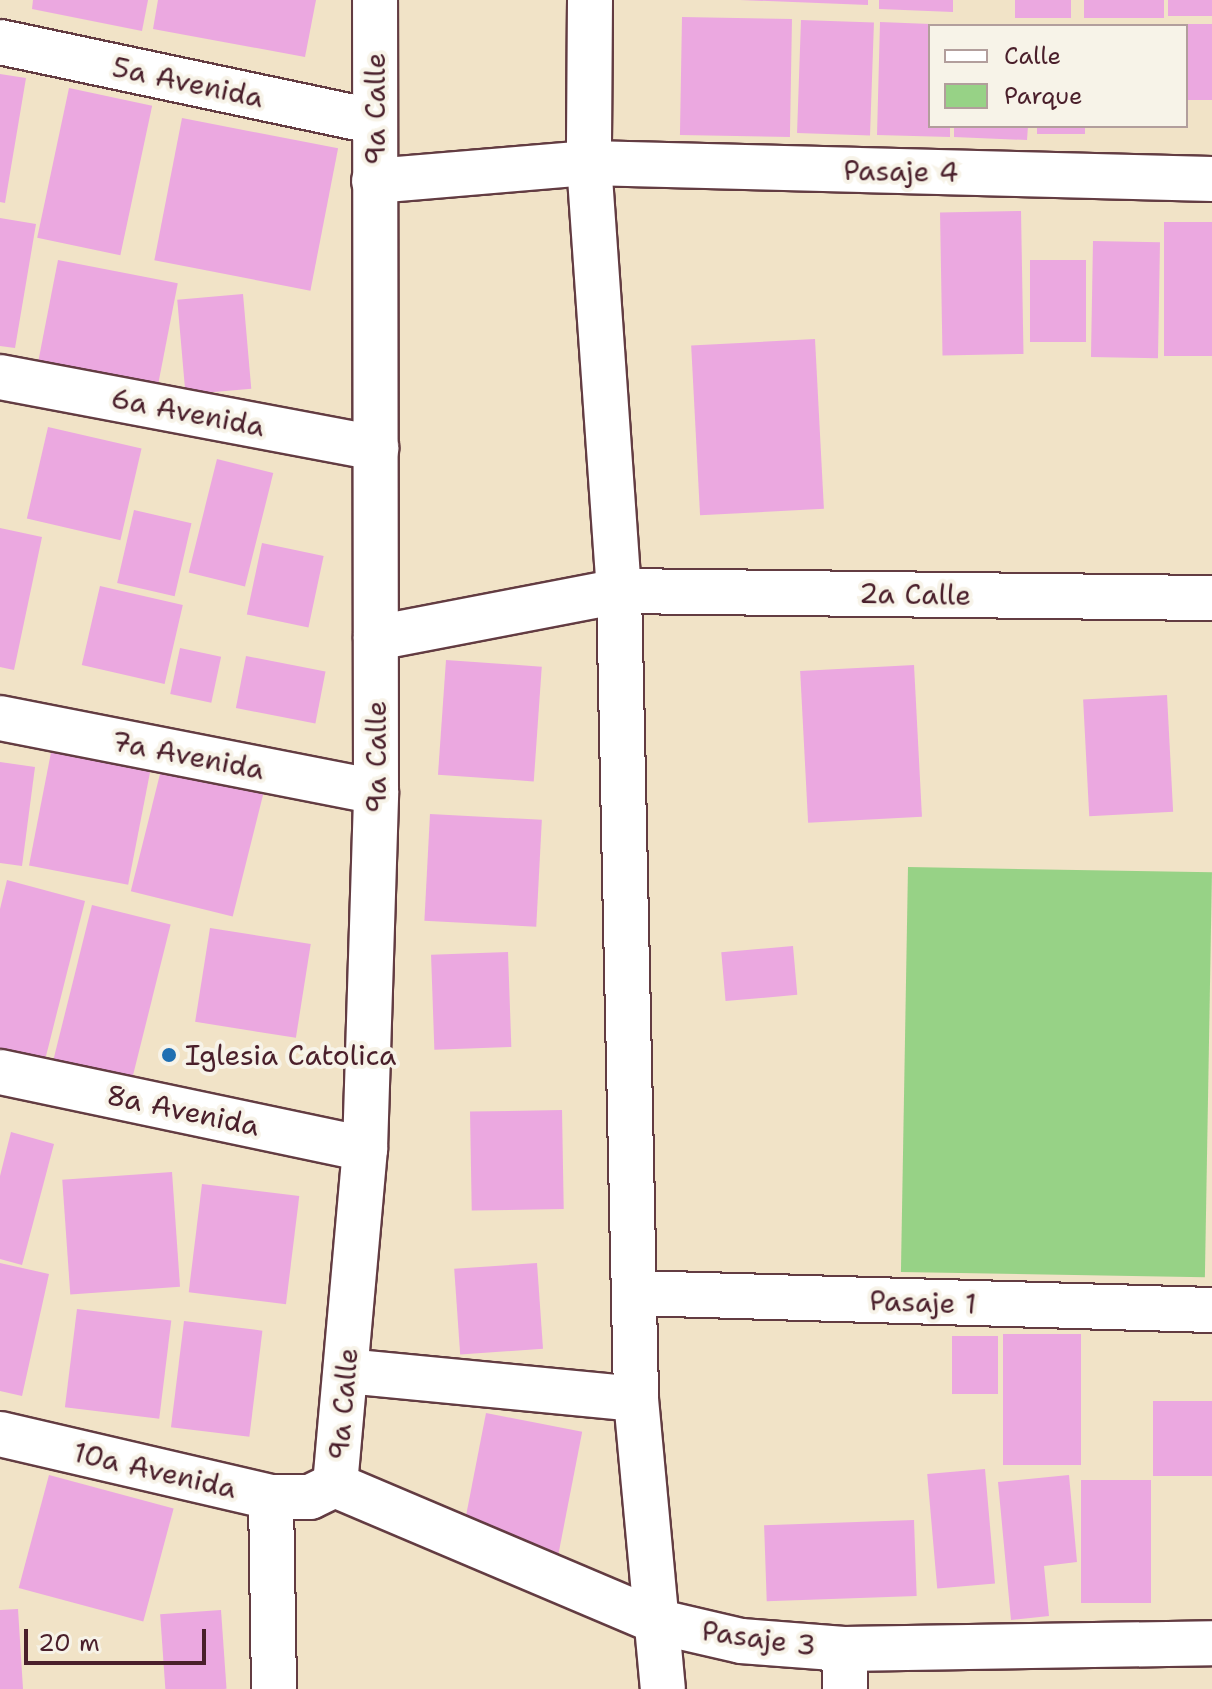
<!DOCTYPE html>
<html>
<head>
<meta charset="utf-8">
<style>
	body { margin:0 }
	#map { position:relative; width:1212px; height:1689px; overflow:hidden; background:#f1e3c7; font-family:"Shantell Sans",sans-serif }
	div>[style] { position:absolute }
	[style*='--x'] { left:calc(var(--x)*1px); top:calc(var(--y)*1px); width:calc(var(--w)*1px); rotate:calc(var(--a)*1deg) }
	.green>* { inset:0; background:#97d286; transform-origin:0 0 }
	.building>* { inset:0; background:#eba8e0; transform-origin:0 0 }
	.roads { filter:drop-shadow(2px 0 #633c42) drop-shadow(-2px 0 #633c42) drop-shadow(0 2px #633c42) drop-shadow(0 -2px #633c42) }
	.street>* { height:44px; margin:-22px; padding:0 22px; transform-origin:22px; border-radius:22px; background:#fff }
	.dots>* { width:22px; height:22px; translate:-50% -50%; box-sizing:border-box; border:4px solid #f7f3e8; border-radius:50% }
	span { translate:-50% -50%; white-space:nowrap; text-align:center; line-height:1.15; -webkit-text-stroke:8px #f7f3e8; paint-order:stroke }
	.street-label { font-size:28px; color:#4a1f2b }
	.poi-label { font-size:28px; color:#4a1f2b }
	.left { translate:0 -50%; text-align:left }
	.legend { position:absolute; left:928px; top:24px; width:260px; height:104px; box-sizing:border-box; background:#f7f3e8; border:2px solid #b29e9c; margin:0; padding:10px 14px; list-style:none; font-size:24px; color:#4a1f2b }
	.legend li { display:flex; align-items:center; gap:16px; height:40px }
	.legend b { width:40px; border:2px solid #b29e9c }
	.scale { position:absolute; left:24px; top:1629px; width:182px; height:36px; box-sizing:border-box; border:4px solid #4a1f2b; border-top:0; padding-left:10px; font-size:24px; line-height:28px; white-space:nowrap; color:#4a1f2b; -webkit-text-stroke:6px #f7f3e8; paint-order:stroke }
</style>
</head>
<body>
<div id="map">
	<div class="green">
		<i style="left:908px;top:867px;width:304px;height:405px;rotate:1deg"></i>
	</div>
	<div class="building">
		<i style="clip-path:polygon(33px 0,148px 0,142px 31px,32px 9px)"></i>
		<i style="clip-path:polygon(158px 0,316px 0,305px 57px,153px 29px)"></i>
		<i style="clip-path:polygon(740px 0,868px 0,868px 5px)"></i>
		<i style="clip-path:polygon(879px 0,953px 0,953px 12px,879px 9px)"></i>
		<i style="left:1015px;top:0;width:56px;height:18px"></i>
		<i style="left:1084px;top:0;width:80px;height:18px"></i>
		<i style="left:1168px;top:0;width:44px;height:16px"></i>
		<i style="left:682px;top:17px;width:110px;height:118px;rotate:1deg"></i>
		<i style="left:801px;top:20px;width:73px;height:113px;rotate:2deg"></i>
		<i style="clip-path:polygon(880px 22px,930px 24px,930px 126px,950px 126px,950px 137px,877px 135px)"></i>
		<i style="left:1212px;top:24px;width:76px;height:26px;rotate:90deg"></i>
		<i style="clip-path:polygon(0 74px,26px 78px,5px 203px,0 202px)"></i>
		<i style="left:69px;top:88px;width:85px;height:153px;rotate:12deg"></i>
		<i style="left:182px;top:118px;width:159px;height:145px;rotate:11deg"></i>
		<i style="clip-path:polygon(954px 126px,1028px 126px,1027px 140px,954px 137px)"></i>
		<i style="left:1037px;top:126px;width:48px;height:8px"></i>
		<i style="left:1021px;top:211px;width:143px;height:81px;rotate:89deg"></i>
		<i style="clip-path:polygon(0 218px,36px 224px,15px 348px,0 346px)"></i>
		<i style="left:1164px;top:222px;width:48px;height:134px"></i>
		<i style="left:1093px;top:241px;width:67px;height:116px;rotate:1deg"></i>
		<i style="left:58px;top:260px;width:122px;height:103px;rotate:11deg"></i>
		<i style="left:1030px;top:260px;width:56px;height:82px"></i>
		<i style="left:243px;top:294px;width:95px;height:66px;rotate:85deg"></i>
		<i style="left:815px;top:339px;width:170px;height:124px;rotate:87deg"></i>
		<i style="left:48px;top:427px;width:96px;height:94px;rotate:13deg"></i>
		<i style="left:217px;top:459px;width:58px;height:117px;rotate:14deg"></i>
		<i style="left:134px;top:510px;width:59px;height:75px;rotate:13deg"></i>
		<i style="clip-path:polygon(0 528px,42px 537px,14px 670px,0 667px)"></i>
		<i style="left:262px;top:543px;width:63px;height:73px;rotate:12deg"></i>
		<i style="left:100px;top:586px;width:85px;height:81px;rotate:13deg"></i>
		<i style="left:180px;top:648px;width:42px;height:47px;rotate:12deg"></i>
		<i style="left:246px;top:656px;width:81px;height:53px;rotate:11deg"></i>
		<i style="left:446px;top:660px;width:96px;height:115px;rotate:4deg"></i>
		<i style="left:914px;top:665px;width:152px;height:114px;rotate:87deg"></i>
		<i style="left:1167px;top:695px;width:117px;height:84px;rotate:87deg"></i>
		<i style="left:54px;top:737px;width:101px;height:131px;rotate:11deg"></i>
		<i style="clip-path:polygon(0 762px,35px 767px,22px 866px,0 863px)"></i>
		<i style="left:162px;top:766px;width:105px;height:129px;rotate:14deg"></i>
		<i style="left:430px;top:814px;width:112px;height:107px;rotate:3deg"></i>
		<i style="clip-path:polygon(7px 880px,85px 901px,42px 1072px,0 1061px,0 909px)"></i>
		<i style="left:92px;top:905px;width:81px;height:176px;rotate:14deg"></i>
		<i style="left:210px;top:928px;width:102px;height:95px;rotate:9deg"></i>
		<i style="left:793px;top:946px;width:49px;height:72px;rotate:85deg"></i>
		<i style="left:508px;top:952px;width:95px;height:77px;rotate:88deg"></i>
		<i style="left:562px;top:1110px;width:99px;height:92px;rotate:89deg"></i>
		<i style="clip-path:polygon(11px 1132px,54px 1144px,22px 1265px,0 1259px,0 1176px)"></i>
		<i style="left:172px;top:1172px;width:115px;height:110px;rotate:86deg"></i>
		<i style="left:202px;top:1184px;width:98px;height:109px;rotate:7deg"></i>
		<i style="clip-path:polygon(0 1263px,49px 1274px,22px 1396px,0 1391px)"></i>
		<i style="left:537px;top:1263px;width:86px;height:83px;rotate:86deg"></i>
		<i style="left:77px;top:1309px;width:95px;height:99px;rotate:7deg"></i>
		<i style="left:184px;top:1321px;width:79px;height:107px;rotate:7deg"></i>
		<i style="left:1003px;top:1334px;width:78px;height:131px"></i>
		<i style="left:952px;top:1336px;width:46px;height:58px"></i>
		<i style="left:1212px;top:1401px;width:75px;height:59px;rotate:90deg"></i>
		<i style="left:486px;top:1413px;width:98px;height:124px;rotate:11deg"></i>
		<i style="left:985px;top:1469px;width:115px;height:58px;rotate:85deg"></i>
		<i style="left:49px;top:1475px;width:129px;height:117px;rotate:15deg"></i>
		<i style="clip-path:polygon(1069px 1475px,1077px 1562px,1044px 1566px,1049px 1616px,1011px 1620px,998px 1482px)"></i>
		<i style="left:1081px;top:1480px;width:70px;height:123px"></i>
		<i style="left:914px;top:1520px;width:76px;height:150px;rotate:88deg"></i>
		<i style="clip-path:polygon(18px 1609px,23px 1689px,0 1689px,0 1610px)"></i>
		<i style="left:221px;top:1610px;width:79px;height:61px;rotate:86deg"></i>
	</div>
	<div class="roads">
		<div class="street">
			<i style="--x:590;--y:0;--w:163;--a:90.4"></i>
			<i style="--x:589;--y:163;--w:429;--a:86"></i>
			<i style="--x:619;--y:591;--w:808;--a:88.79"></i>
			<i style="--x:636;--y:1399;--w:291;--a:84.7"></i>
			<i style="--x:0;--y:42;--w:383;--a:12"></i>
			<i style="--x:374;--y:181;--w:216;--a:-4.8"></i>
			<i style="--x:589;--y:163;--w:623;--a:1.47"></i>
			<i style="--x:0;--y:377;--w:383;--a:10.7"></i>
			<i style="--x:376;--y:638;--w:248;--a:-10.9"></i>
			<i style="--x:619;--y:591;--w:593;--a:0.68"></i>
			<i style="--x:0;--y:718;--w:383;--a:11.1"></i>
			<i style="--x:0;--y:1072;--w:373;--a:11.9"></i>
			<i style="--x:635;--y:1293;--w:577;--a:1.69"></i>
			<i style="--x:346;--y:1371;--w:291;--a:5.5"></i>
			<i style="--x:0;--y:1434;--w:278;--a:13.1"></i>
			<i style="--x:271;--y:1497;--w:39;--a:0"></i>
			<i style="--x:310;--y:1497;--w:28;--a:-26"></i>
			<i style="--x:335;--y:1485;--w:337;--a:-84.9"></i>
			<i style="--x:365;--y:1149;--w:357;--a:-88.2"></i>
			<i style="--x:376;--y:792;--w:792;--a:-90.07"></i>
			<i style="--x:335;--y:1485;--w:348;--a:23"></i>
			<i style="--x:655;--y:1621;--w:88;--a:13.1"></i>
			<i style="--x:741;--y:1641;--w:103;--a:4.4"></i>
			<i style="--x:844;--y:1649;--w:368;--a:-0.9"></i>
			<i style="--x:271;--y:1497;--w:192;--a:89.1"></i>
			<i style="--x:844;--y:1649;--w:40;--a:88.6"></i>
		</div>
	</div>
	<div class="dots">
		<i style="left:169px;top:1055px;background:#1f6fb2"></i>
	</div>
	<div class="street-label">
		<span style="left:188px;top:82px;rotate:12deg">5a Avenida</span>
		<span style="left:375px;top:109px;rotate:-90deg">9a Calle</span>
		<span style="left:901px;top:171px;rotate:1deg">Pasaje 4</span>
		<span style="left:188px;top:412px;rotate:11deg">6a Avenida</span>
		<span style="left:915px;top:594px;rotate:1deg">2a Calle</span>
		<span style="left:188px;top:755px;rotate:11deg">7a Avenida</span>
		<span style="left:376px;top:757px;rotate:-90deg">9a Calle</span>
		<span style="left:183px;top:1110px;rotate:12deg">8a Avenida</span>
		<span style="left:923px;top:1302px;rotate:2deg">Pasaje 1</span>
		<span style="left:343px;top:1404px;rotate:-85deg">9a Calle</span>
		<span style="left:155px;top:1470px;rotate:13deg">10a Avenida</span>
		<span style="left:759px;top:1638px;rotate:8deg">Pasaje 3</span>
	</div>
	<div class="poi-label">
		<span class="left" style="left:185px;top:1055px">Iglesia Catolica</span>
	</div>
	<ul class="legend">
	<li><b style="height:10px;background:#fff"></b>Calle</li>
	<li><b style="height:22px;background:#97d286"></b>Parque</li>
	</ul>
	<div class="scale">20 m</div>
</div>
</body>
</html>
